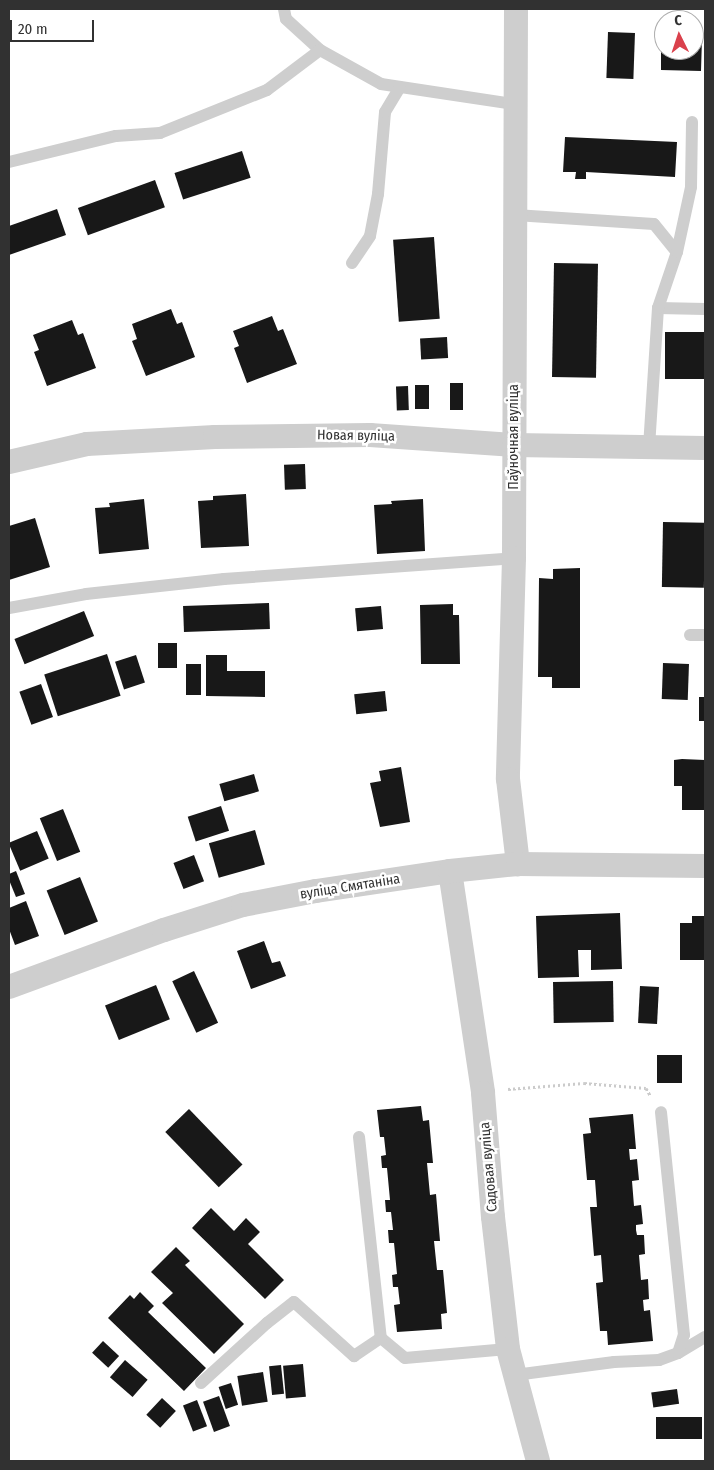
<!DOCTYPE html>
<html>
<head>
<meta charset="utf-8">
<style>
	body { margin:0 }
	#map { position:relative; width:714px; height:1470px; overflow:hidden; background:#fff; font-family:"Fira Sans Condensed",sans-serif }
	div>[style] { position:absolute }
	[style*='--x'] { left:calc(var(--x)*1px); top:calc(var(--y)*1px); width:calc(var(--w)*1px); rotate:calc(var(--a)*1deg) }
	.building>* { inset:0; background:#181818; transform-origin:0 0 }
	.path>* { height:3px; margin-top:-1.5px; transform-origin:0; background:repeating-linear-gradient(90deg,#cbcbcb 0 2.5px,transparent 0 5px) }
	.service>* { height:12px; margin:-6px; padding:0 6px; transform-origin:6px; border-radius:6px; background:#cecece }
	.minor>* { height:24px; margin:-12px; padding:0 12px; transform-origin:12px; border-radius:12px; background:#cecece }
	span { translate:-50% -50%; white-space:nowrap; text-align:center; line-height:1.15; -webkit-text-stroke:5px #fff; paint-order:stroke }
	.street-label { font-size:14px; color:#313131 }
	.frame { position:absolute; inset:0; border:10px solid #313131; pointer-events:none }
	.north { position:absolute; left:654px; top:10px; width:50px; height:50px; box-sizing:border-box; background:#fff; border:1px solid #adadad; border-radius:50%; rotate:356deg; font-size:14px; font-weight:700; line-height:20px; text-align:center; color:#313131 }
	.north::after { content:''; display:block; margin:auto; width:18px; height:22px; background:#da414c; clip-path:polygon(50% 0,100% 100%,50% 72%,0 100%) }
	.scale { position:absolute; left:10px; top:20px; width:84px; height:22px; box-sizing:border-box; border:2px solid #313131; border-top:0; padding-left:6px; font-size:15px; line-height:18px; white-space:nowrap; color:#313131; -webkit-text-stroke:4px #fff; paint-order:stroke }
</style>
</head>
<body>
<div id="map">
	<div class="building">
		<i style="left:608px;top:32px;width:27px;height:46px;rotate:2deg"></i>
		<i style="clip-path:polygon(661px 37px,664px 37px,664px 50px,694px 50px,694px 38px,702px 38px,701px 71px,661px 70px)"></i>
		<i style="clip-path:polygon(565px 137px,677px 142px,675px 177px,586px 172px,586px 179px,575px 179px,576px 172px,563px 172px)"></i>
		<i style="left:242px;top:151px;width:28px;height:71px;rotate:72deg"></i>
		<i style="left:155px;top:180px;width:29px;height:82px;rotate:70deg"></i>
		<i style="clip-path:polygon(57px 209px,66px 235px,9px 255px,9px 226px)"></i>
		<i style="left:434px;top:237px;width:82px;height:41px;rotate:86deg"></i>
		<i style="left:554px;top:263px;width:44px;height:114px;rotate:1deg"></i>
		<i style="clip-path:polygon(171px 309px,177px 324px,182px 322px,195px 357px,146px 376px,132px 341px,137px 339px,132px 324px)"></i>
		<i style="clip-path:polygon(272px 316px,278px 331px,283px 329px,297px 364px,247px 383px,234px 348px,239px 346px,233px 331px)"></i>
		<i style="clip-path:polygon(72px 320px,78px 335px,83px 333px,96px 368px,47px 386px,34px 352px,39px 350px,33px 335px)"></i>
		<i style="left:665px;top:332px;width:40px;height:47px"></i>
		<i style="left:447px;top:337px;width:21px;height:27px;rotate:87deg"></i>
		<i style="left:450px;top:383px;width:13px;height:27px"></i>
		<i style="left:415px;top:385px;width:14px;height:24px"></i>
		<i style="left:408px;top:386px;width:24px;height:12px;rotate:88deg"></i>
		<i style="left:305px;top:464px;width:25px;height:21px;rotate:88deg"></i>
		<i style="clip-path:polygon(246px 494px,249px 546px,201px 548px,198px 501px,213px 500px,213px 496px)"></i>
		<i style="clip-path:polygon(144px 499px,149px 549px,99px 554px,95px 508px,110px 507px,109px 503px)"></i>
		<i style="clip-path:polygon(423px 499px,425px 551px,377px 554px,374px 505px,392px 504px,391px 501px)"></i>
		<i style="clip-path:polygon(35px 518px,50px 567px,9px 580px,9px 526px)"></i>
		<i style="left:663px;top:522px;width:42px;height:65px;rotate:1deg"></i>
		<i style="clip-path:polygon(580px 568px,580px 688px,552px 688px,552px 677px,538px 677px,539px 578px,553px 579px,553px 569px)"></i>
		<i style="left:269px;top:603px;width:26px;height:86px;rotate:88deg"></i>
		<i style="clip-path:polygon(453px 604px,453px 615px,459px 615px,460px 664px,421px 664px,420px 605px)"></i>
		<i style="left:381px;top:606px;width:23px;height:26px;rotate:85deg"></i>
		<i style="left:84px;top:611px;width:27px;height:75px;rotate:68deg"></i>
		<i style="left:158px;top:643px;width:19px;height:25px"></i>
		<i style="left:107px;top:654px;width:44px;height:66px;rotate:72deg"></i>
		<i style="left:136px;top:655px;width:29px;height:22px;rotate:72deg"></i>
		<i style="clip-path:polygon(206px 655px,227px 655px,227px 671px,265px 671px,265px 697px,206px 696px)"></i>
		<i style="left:663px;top:663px;width:26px;height:36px;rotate:2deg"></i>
		<i style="left:186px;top:664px;width:15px;height:31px"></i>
		<i style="left:41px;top:684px;width:35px;height:23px;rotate:70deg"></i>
		<i style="left:385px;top:691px;width:20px;height:31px;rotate:84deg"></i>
		<i style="left:699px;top:697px;width:6px;height:24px"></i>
		<i style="clip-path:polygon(682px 759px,705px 760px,705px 810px,682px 810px,682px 786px,674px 786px,674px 760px)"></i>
		<i style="clip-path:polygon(401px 767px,410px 822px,380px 827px,370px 783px,381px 781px,379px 771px)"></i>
		<i style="left:254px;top:774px;width:18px;height:36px;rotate:74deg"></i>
		<i style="left:221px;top:806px;width:26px;height:35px;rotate:72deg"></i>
		<i style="left:63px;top:809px;width:46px;height:25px;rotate:68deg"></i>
		<i style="left:255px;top:830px;width:36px;height:48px;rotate:74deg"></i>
		<i style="left:37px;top:831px;width:30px;height:31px;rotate:67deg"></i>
		<i style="left:194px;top:855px;width:28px;height:22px;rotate:69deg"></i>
		<i style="clip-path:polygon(16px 871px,25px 894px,16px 897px,9px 880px,9px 874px)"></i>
		<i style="left:80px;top:877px;width:48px;height:36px;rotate:68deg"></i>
		<i style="clip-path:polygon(26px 901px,39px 936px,15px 945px,9px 929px,9px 908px)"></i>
		<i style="clip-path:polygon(620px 913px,622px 969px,591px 970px,591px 950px,578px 950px,579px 977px,538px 978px,536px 916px)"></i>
		<i style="clip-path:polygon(692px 916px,705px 916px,705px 960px,680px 960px,680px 923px,692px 923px)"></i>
		<i style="clip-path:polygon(264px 941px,272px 963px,280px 961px,286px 976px,251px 989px,237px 951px)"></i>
		<i style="left:194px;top:971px;width:57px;height:24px;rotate:65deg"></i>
		<i style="left:613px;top:981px;width:41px;height:60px;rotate:89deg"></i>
		<i style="left:156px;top:985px;width:37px;height:55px;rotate:68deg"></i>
		<i style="left:640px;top:986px;width:19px;height:37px;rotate:3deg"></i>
		<i style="left:657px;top:1055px;width:25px;height:28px"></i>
		<i style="clip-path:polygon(421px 1106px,423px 1121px,429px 1120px,433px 1163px,427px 1163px,430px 1195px,436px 1194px,440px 1241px,434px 1241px,437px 1270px,443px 1270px,447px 1313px,441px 1314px,442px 1329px,397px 1332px,394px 1305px,400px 1304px,399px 1296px,398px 1287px,393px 1287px,392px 1275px,397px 1274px,394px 1243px,389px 1243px,388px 1230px,393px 1230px,391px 1212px,386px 1212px,385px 1200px,390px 1200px,387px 1168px,382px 1168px,381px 1156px,386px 1155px,384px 1137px,380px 1137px,377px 1110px)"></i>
		<i style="left:189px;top:1109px;width:77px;height:33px;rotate:46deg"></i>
		<i style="clip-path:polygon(633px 1114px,636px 1149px,629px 1149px,630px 1160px,637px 1159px,639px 1180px,632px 1181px,634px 1206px,641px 1205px,643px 1224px,636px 1225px,636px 1230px,637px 1235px,644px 1235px,645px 1254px,639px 1255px,641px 1280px,648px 1279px,649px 1299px,643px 1300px,644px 1311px,650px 1310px,653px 1341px,608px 1345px,607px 1331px,600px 1331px,596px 1283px,603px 1282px,601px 1255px,594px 1256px,590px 1207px,597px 1207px,595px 1180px,587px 1180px,583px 1134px,591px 1133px,589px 1118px)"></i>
		<i style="clip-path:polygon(211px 1208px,234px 1231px,246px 1218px,260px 1232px,248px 1244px,284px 1280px,265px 1299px,192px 1228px)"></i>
		<i style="clip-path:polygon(176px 1247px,190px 1261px,185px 1265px,244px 1324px,214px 1354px,162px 1303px,173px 1293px,151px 1272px)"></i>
		<i style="clip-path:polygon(140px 1292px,154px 1306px,148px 1312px,206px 1368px,184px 1391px,108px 1318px,130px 1295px,134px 1299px)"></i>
		<i style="left:103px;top:1341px;width:22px;height:16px;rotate:43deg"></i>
		<i style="left:125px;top:1360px;width:30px;height:23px;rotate:41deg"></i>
		<i style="left:303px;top:1364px;width:33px;height:20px;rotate:85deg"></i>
		<i style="left:281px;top:1365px;width:29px;height:12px;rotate:84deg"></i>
		<i style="left:263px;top:1372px;width:30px;height:26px;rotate:81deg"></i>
		<i style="left:231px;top:1383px;width:23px;height:13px;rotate:72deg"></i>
		<i style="left:677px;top:1389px;width:15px;height:26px;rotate:82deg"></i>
		<i style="left:219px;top:1396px;width:32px;height:17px;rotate:70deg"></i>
		<i style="left:162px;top:1398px;width:19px;height:23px;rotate:43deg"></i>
		<i style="left:197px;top:1400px;width:28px;height:15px;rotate:69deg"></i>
		<i style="left:702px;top:1417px;width:22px;height:46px;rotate:90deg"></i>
	</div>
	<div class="path">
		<i style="--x:508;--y:1089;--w:76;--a:-4.5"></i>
		<i style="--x:584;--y:1083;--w:62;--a:4.6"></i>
		<i style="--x:646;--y:1088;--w:8;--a:60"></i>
	</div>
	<div class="service">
		<i style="--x:284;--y:9;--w:10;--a:79"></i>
		<i style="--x:286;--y:19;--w:46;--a:42.4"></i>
		<i style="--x:320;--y:50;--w:70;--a:29.1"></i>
		<i style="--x:381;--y:84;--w:134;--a:8.6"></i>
		<i style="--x:9;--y:162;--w:110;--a:-13.7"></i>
		<i style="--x:116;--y:136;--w:44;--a:-3.9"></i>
		<i style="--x:160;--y:133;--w:115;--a:-21.9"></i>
		<i style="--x:267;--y:90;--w:66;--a:-37"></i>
		<i style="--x:515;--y:215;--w:139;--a:3.7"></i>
		<i style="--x:654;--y:224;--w:36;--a:51"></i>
		<i style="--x:352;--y:263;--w:32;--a:-56"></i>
		<i style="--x:370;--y:236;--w:43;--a:-79.2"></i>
		<i style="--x:378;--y:194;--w:82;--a:-85.1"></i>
		<i style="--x:385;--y:112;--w:29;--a:-59"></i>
		<i style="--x:658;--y:308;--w:47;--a:1.2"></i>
		<i style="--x:649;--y:447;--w:139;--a:-86.3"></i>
		<i style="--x:658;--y:308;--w:59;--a:-71.3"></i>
		<i style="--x:677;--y:252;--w:66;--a:-77.8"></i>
		<i style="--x:691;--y:187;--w:65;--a:-89.1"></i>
		<i style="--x:9;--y:608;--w:78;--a:-10.3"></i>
		<i style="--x:86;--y:594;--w:139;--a:-6.2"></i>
		<i style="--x:224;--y:579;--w:291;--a:-4.1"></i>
		<i style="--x:690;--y:635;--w:15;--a:0"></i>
		<i style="--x:359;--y:1137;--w:202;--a:83.8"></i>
		<i style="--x:381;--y:1338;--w:31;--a:40"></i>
		<i style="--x:405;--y:1358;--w:103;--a:-5"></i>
		<i style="--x:678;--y:1353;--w:31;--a:-31"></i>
		<i style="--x:515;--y:1375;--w:100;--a:-7.5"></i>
		<i style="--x:614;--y:1362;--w:45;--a:-2.5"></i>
		<i style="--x:659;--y:1360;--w:20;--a:-20"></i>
		<i style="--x:678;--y:1353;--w:19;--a:-72"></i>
		<i style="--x:684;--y:1335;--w:224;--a:-95.9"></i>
		<i style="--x:201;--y:1383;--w:89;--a:-42.3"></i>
		<i style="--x:267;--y:1323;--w:34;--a:-38"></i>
		<i style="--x:294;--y:1302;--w:81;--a:42"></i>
		<i style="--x:354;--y:1356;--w:32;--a:-34"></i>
	</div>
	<div class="minor">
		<i style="--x:516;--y:9;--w:549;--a:90.21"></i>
		<i style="--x:514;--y:558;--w:221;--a:91.6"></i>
		<i style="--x:508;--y:779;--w:86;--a:83.3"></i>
		<i style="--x:9;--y:462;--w:80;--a:-13"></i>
		<i style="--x:87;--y:444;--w:128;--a:-3.1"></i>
		<i style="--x:215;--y:437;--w:155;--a:-0.7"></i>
		<i style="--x:370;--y:435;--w:144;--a:4"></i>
		<i style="--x:514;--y:445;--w:191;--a:0.9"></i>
		<i style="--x:450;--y:871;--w:224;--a:81.5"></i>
		<i style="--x:483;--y:1093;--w:124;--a:85.4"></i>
		<i style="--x:493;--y:1217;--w:133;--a:83.5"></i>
		<i style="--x:508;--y:1349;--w:116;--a:75"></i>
		<i style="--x:9;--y:987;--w:165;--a:-20.2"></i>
		<i style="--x:164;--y:930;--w:83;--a:-17.6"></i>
		<i style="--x:243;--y:905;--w:74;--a:-10.9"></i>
		<i style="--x:316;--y:891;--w:135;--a:-8.5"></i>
		<i style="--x:450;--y:871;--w:68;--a:-5.9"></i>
		<i style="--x:518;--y:864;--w:187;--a:0.6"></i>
	</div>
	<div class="street-label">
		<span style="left:356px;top:436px;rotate:1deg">Новая вуліца</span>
		<span style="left:514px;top:437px;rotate:-90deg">Паўночная вуліца</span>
		<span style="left:350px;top:887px;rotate:-9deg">вуліца Смятаніна</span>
		<span style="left:489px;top:1167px;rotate:-95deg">Садовая вуліца</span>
	</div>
	<div class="frame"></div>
	<div class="north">С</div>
	<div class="scale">20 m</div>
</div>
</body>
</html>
